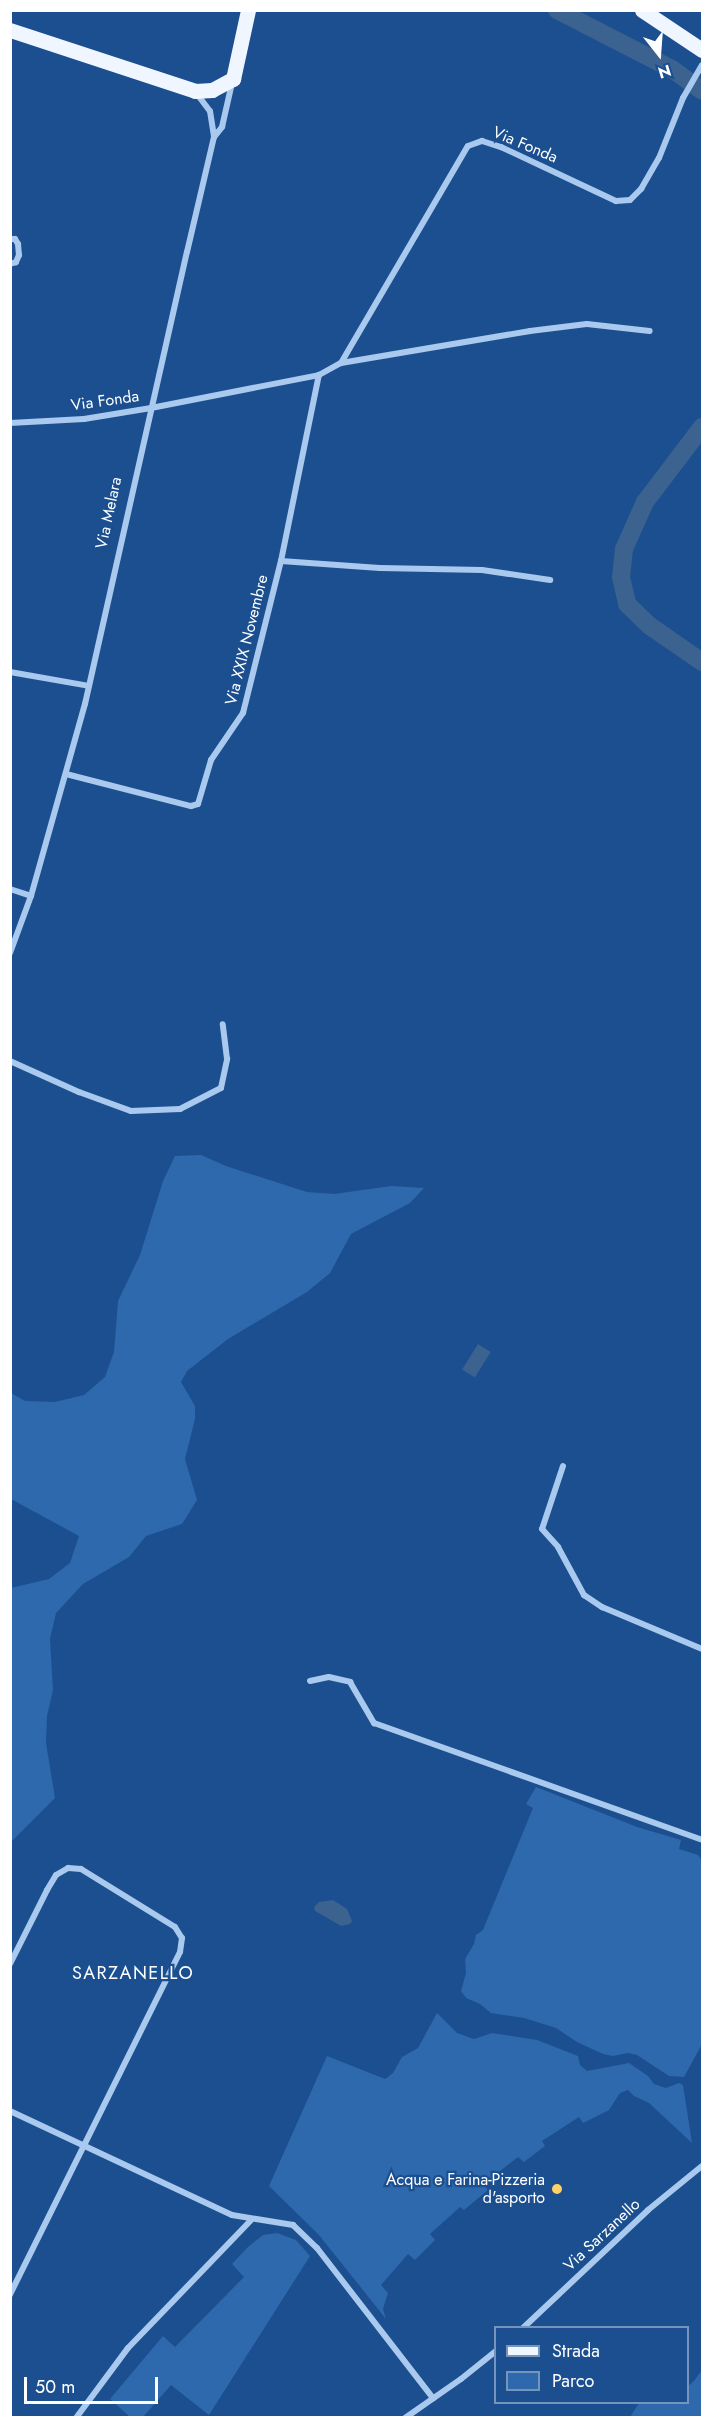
<!DOCTYPE html>
<html>
<head>
<meta charset="utf-8">
<style>
	body { margin:0 }
	#map { position:relative; width:713px; height:2428px; overflow:hidden; background:#1b4f8f; font-family:Jost,sans-serif }
	div>[style] { position:absolute }
	[style*='--x'] { left:calc(var(--x)*1px); top:calc(var(--y)*1px); width:calc(var(--w)*1px); rotate:calc(var(--a)*1deg) }
	.green>* { inset:0; background:#2e69ad }
	.water>* { inset:0; background:#3c6290; transform-origin:0 0 }
	.canal>* { height:18px; margin:-9px; padding:0 9px; transform-origin:9px; border-radius:9px; background:#3c6290 }
	.street>* { height:6px; margin:-3px; padding:0 3px; transform-origin:3px; border-radius:3px; background:#a9c9ee }
	.primary>* { height:15px; margin:-7.5px; padding:0 7.5px; transform-origin:7.5px; border-radius:7.5px; background:#f0f6ff }
	.dots>* { width:16px; height:16px; translate:-50% -50%; box-sizing:border-box; border:3px solid #1b4f8f; border-radius:50% }
	span { translate:-50% -50%; white-space:nowrap; text-align:center; line-height:1.15; -webkit-text-stroke:4.5px #1b4f8f; paint-order:stroke }
	.street-label { font-size:16px; color:#fff }
	.poi-label { font-size:16px; color:#fff }
	.right { translate:-100% -50%; text-align:right }
	.neighbourhood-label { font-size:18px; color:#fff; letter-spacing:1.5px }
	.frame { position:absolute; inset:0; border:12px solid #fff; pointer-events:none }
	.legend { position:absolute; left:494px; top:2326px; width:195px; height:78px; box-sizing:border-box; background:#1b4f8f; border:2px solid #7695bc; margin:0; padding:8px 10px; list-style:none; font-size:18px; color:#fff }
	.legend li { display:flex; align-items:center; gap:12px; height:30px }
	.legend b { width:30px; border:2px solid #7695bc }
	.north { position:absolute; left:629px; top:24px; width:60px; height:60px; -webkit-text-stroke:4px #1b4f8f; paint-order:stroke; rotate:163deg; font-size:16px; font-weight:700; line-height:24px; text-align:center; color:#fff }
	.north::after { content:''; display:block; margin:auto; width:21px; height:27px; background:#fff; clip-path:polygon(50% 0,100% 100%,50% 72%,0 100%) }
	.scale { position:absolute; left:24px; top:2377px; width:134px; height:27px; box-sizing:border-box; border:3px solid #fff; border-top:0; padding-left:8px; font-size:18px; line-height:21px; white-space:nowrap; color:#fff; -webkit-text-stroke:4px #1b4f8f; paint-order:stroke }
</style>
</head>
<body>
<div id="map">
	<div class="green">
		<i style="clip-path:polygon(201px 1155px,226px 1166px,307px 1192px,334px 1194px,391px 1186px,424px 1188px,410px 1203px,351px 1234px,330px 1273px,307px 1292px,228px 1339px,187px 1371px,181px 1382px,195px 1406px,195px 1419px,185px 1459px,197px 1500px,182px 1524px,146px 1536px,129px 1557px,83px 1584px,56px 1613px,50px 1639px,53px 1690px,47px 1716px,46px 1743px,55px 1798px,11px 1842px,11px 1588px,49px 1579px,70px 1563px,79px 1536px,11px 1499px,11px 1393px,25px 1401px,55px 1402px,84px 1395px,105px 1377px,114px 1352px,118px 1301px,140px 1255px,163px 1181px,175px 1156px)"></i>
		<i style="clip-path:polygon(536px 1787px,637px 1827px,681px 1840px,679px 1849px,698px 1855px,702px 1861px,702px 2044px,684px 2077px,669px 2076px,637px 2055px,628px 2053px,613px 2056px,603px 2054px,577px 2042px,556px 2028px,524px 2018px,491px 2013px,480px 2004px,466px 1998px,461px 1991px,466px 1973px,465px 1959px,474px 1944px,476px 1935px,483px 1930px,533px 1808px,526px 1804px)"></i>
		<i style="clip-path:polygon(437px 2013px,457px 2033px,474px 2039px,492px 2033px,537px 2040px,578px 2056px,580px 2065px,587px 2071px,629px 2063px,648px 2076px,654px 2084px,666px 2088px,679px 2083px,683px 2085px,692px 2143px,649px 2103px,634px 2096px,628px 2090px,620px 2093px,609px 2110px,583px 2123px,579px 2117px,542px 2141px,545px 2146px,524px 2162px,518px 2157px,483px 2184px,488px 2190px,464px 2210px,460px 2207px,430px 2234px,435px 2240px,415px 2260px,408px 2254px,381px 2285px,388px 2293px,383px 2309px,386px 2319px,319px 2235px,269px 2186px,327px 2056px,385px 2079px,393px 2073px,402px 2057px,418px 2048px)"></i>
		<i style="clip-path:polygon(277px 2233px,296px 2240px,310px 2256px,209px 2415px,171px 2385px,143px 2417px,130px 2417px,110px 2399px,163px 2336px,175px 2347px,244px 2277px,232px 2264px,248px 2247px,263px 2235px)"></i>
		<i style="clip-path:polygon(702px 2361px,702px 2417px,630px 2417px,639px 2403px,688px 2402px,688px 2386px,694px 2381px,702px 2370px)"></i>
	</div>
	<div class="water">
		<i style="left:478px;top:1344px;width:15px;height:30px;rotate:32deg"></i>
		<i style="clip-path:polygon(333px 1900px,347px 1909px,352px 1921px,350px 1924px,341px 1926px,315px 1911px,314px 1907px,319px 1902px)"></i>
	</div>
	<div class="canal">
		<i style="--x:557;--y:10;--w:129;--a:27.2"></i>
		<i style="--x:672;--y:69;--w:37;--a:36"></i>
		<i style="--x:702;--y:427;--w:94;--a:127.2"></i>
		<i style="--x:645;--y:502;--w:51;--a:114.1"></i>
		<i style="--x:624;--y:549;--w:28;--a:96"></i>
		<i style="--x:621;--y:577;--w:28;--a:77"></i>
		<i style="--x:627;--y:604;--w:32;--a:44"></i>
		<i style="--x:650;--y:626;--w:63;--a:34.7"></i>
	</div>
	<div class="street">
		<i style="--x:197;--y:94;--w:21;--a:53"></i>
		<i style="--x:210;--y:111;--w:26;--a:81"></i>
		<i style="--x:10;--y:239;--w:5;--a:0"></i>
		<i style="--x:15;--y:239;--w:6;--a:59"></i>
		<i style="--x:18;--y:244;--w:11;--a:85"></i>
		<i style="--x:19;--y:255;--w:8;--a:113"></i>
		<i style="--x:16;--y:262;--w:6;--a:162"></i>
		<i style="--x:341;--y:363;--w:251;--a:-59.7"></i>
		<i style="--x:468;--y:146;--w:15;--a:-20"></i>
		<i style="--x:482;--y:141;--w:20;--a:18"></i>
		<i style="--x:501;--y:147;--w:127;--a:25.2"></i>
		<i style="--x:616;--y:201;--w:14;--a:-4"></i>
		<i style="--x:630;--y:200;--w:16;--a:-45"></i>
		<i style="--x:641;--y:189;--w:36;--a:-60"></i>
		<i style="--x:659;--y:158;--w:65;--a:-68.2"></i>
		<i style="--x:683;--y:98;--w:38;--a:-60"></i>
		<i style="--x:10;--y:423;--w:74;--a:-3.1"></i>
		<i style="--x:84;--y:419;--w:68;--a:-9.3"></i>
		<i style="--x:151;--y:408;--w:171;--a:-11.1"></i>
		<i style="--x:319;--y:375;--w:25;--a:-29"></i>
		<i style="--x:341;--y:363;--w:192;--a:-9.6"></i>
		<i style="--x:530;--y:331;--w:57;--a:-7"></i>
		<i style="--x:587;--y:324;--w:63;--a:6.3"></i>
		<i style="--x:281;--y:561;--w:99;--a:4"></i>
		<i style="--x:380;--y:568;--w:102;--a:1.1"></i>
		<i style="--x:482;--y:570;--w:69;--a:8.4"></i>
		<i style="--x:10;--y:672;--w:80;--a:10"></i>
		<i style="--x:66;--y:774;--w:129;--a:14.4"></i>
		<i style="--x:191;--y:806;--w:7;--a:-16"></i>
		<i style="--x:198;--y:804;--w:46;--a:-73.5"></i>
		<i style="--x:211;--y:760;--w:57;--a:-55.8"></i>
		<i style="--x:243;--y:713;--w:157;--a:-76"></i>
		<i style="--x:281;--y:561;--w:190;--a:-78.5"></i>
		<i style="--x:10;--y:889;--w:22;--a:18"></i>
		<i style="--x:10;--y:953;--w:61;--a:-69.8"></i>
		<i style="--x:31;--y:896;--w:199;--a:-74.3"></i>
		<i style="--x:85;--y:704;--w:463;--a:-77.3"></i>
		<i style="--x:187;--y:252;--w:118;--a:-76.8"></i>
		<i style="--x:214;--y:137;--w:13;--a:-51"></i>
		<i style="--x:222;--y:127;--w:45;--a:-77.2"></i>
		<i style="--x:10;--y:1061;--w:76;--a:24.2"></i>
		<i style="--x:79;--y:1092;--w:55;--a:20.1"></i>
		<i style="--x:131;--y:1111;--w:49;--a:-2.3"></i>
		<i style="--x:180;--y:1109;--w:46;--a:-27.1"></i>
		<i style="--x:221;--y:1088;--w:30;--a:-78"></i>
		<i style="--x:227;--y:1059;--w:35;--a:-97"></i>
		<i style="--x:563;--y:1466;--w:66;--a:108.4"></i>
		<i style="--x:542;--y:1529;--w:24;--a:48"></i>
		<i style="--x:558;--y:1547;--w:55;--a:61.6"></i>
		<i style="--x:584;--y:1595;--w:22;--a:34"></i>
		<i style="--x:602;--y:1607;--w:108;--a:22.8"></i>
		<i style="--x:310;--y:1681;--w:19;--a:-12"></i>
		<i style="--x:329;--y:1677;--w:22;--a:13"></i>
		<i style="--x:350;--y:1682;--w:48;--a:59.7"></i>
		<i style="--x:374;--y:1723;--w:348;--a:19.6"></i>
		<i style="--x:10;--y:1964;--w:83;--a:-63.4"></i>
		<i style="--x:47;--y:1890;--w:17;--a:-59"></i>
		<i style="--x:56;--y:1875;--w:14;--a:-30"></i>
		<i style="--x:68;--y:1868;--w:13;--a:4"></i>
		<i style="--x:81;--y:1869;--w:110;--a:31.7"></i>
		<i style="--x:175;--y:1927;--w:13;--a:58"></i>
		<i style="--x:182;--y:1938;--w:14;--a:98"></i>
		<i style="--x:180;--y:1952;--w:383;--a:116.4"></i>
		<i style="--x:10;--y:2111;--w:245;--a:25.1"></i>
		<i style="--x:232;--y:2215;--w:62;--a:9.3"></i>
		<i style="--x:293;--y:2225;--w:33;--a:44"></i>
		<i style="--x:317;--y:2248;--w:190;--a:52.3"></i>
		<i style="--x:523;--y:2328;--w:172;--a:-43.3"></i>
		<i style="--x:648;--y:2210;--w:70;--a:-39.2"></i>
		<i style="--x:76;--y:2418;--w:87;--a:-53.4"></i>
		<i style="--x:128;--y:2348;--w:179;--a:-46.1"></i>
		<i style="--x:405;--y:2418;--w:68;--a:-34.9"></i>
		<i style="--x:461;--y:2379;--w:45;--a:-38.7"></i>
	</div>
	<div class="primary">
		<i style="--x:642;--y:10;--w:72;--a:33.7"></i>
		<i style="--x:10;--y:30;--w:195;--a:18.2"></i>
		<i style="--x:195;--y:91;--w:17;--a:-3"></i>
		<i style="--x:212;--y:90;--w:24;--a:-28"></i>
		<i style="--x:233;--y:79;--w:71;--a:-77.7"></i>
	</div>
	<div class="dots">
		<i style="left:557px;top:2189px;background:#ffd166"></i>
	</div>
	<div class="street-label">
		<span style="left:525px;top:145px;rotate:23deg">Via Fonda</span>
		<span style="left:105px;top:401px;rotate:-8deg">Via Fonda</span>
		<span style="left:109px;top:513px;rotate:-78deg">Via Melara</span>
		<span style="left:247px;top:640px;rotate:-76deg">Via XXIX Novembre</span>
		<span style="left:602px;top:2235px;rotate:-43deg">Via Sarzanello</span>
	</div>
	<div class="poi-label">
		<span class="right" style="left:545px;top:2189px">Acqua e Farina-Pizzeria<br>d'asporto</span>
	</div>
	<div class="neighbourhood-label">
		<span style="left:133px;top:1973px">SARZANELLO</span>
	</div>
	<div class="frame"></div>
	<ul class="legend">
	<li><b style="height:8px;background:#f0f6ff"></b>Strada</li>
	<li><b style="height:16px;background:#2e69ad"></b>Parco</li>
	</ul>
	<div class="north">N</div>
	<div class="scale">50 m</div>
</div>
</body>
</html>
